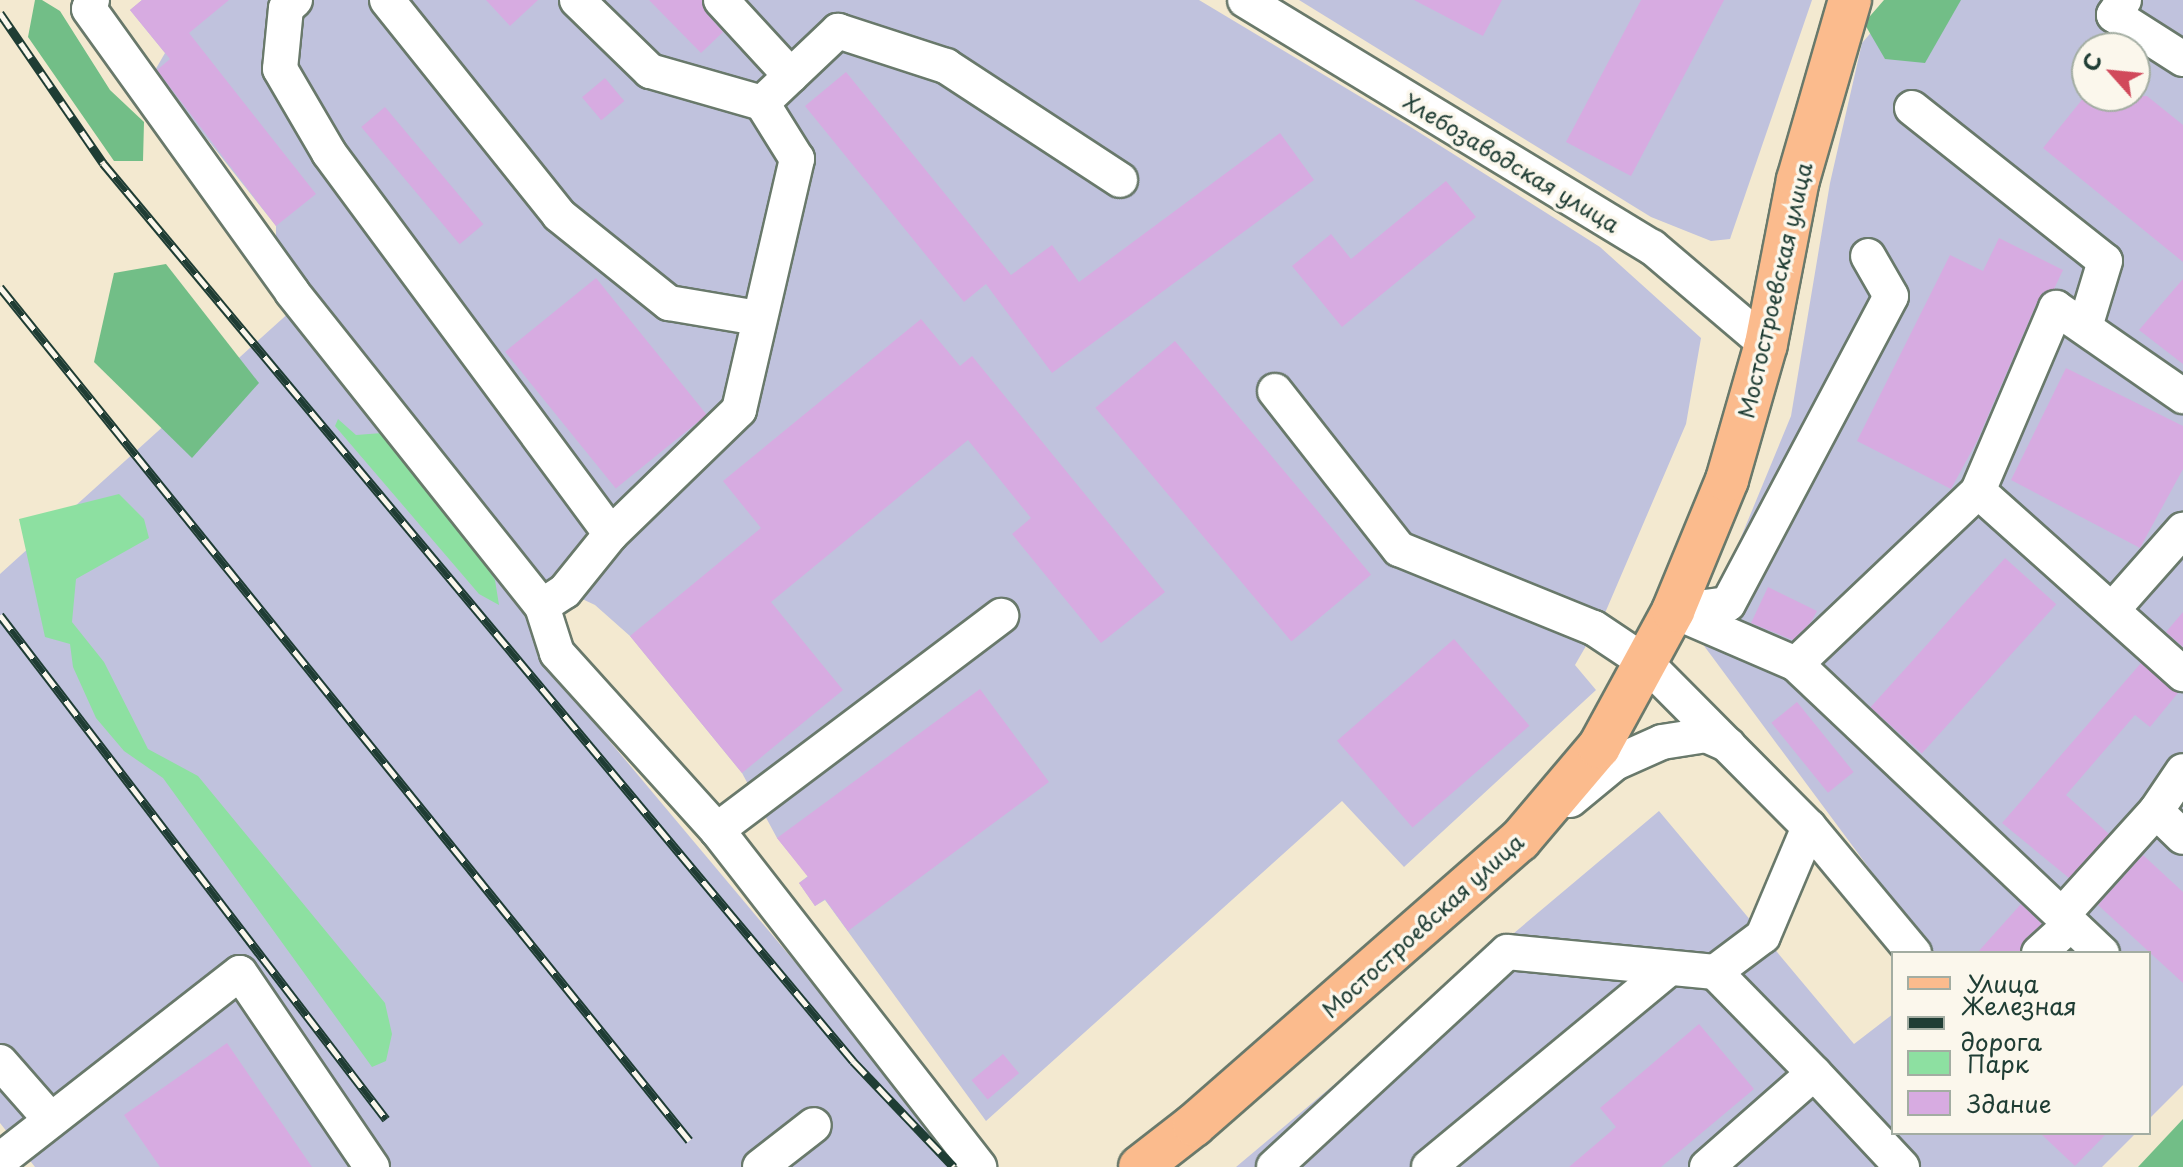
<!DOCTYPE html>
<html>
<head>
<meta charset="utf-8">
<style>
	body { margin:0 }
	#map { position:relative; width:2183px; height:1167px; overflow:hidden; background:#f3e9d0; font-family:"Playpen Sans",sans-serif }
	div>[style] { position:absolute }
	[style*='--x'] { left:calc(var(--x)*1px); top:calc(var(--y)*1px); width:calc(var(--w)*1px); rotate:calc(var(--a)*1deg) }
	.industrial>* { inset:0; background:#c0c2dd }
	.green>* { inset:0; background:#8de0a1 }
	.forest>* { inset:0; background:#72be87 }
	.building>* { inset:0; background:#d7abe1; transform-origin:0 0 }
	.roads { filter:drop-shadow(2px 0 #69796b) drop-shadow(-2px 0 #69796b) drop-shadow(0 2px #69796b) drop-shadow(0 -2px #69796b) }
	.minor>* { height:34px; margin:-17px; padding:0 17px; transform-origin:17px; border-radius:17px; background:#fff }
	.major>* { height:42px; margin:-21px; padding:0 21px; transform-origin:21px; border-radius:21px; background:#fbbb8d }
	.rail>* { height:9px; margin-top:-4.5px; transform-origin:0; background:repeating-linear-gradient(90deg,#fbf7ec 0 18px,#1f3d34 0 36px); box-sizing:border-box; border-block:2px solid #1f3d34 }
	span { translate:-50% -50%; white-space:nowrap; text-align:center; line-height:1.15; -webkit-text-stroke:7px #fbf7ec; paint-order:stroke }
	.street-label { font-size:22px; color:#1f3d34 }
	.legend { position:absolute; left:1891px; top:951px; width:260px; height:184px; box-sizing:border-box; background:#fbf7ec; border:2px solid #a3ada2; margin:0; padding:10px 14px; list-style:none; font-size:24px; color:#1f3d34 }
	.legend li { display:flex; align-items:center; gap:16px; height:40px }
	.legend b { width:40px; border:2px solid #a3ada2 }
	.north { position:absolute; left:2071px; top:32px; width:80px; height:80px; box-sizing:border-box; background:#fbf7ec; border:2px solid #a3ada2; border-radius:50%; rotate:297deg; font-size:22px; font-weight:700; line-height:32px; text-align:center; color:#1f3d34 }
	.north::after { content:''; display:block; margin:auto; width:28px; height:36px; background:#d1495b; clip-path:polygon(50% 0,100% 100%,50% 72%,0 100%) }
</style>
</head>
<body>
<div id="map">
	<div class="industrial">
		<i style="clip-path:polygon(142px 0,1199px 0,1409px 126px,1600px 247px,1701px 338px,1686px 424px,1605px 613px,1575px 665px,1596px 690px,1404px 867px,1342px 801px,986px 1121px,825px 900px,815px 906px,799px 883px,808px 876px,777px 838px,742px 773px,630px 636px,595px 605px,544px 581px,276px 243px,276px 226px,154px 72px,165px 53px,130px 10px)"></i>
		<i style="clip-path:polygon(1299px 0,1812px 0,1730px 239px,1711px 241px,1651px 217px)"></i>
		<i style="clip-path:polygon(evenodd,1899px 0,2183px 0,2183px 1085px,2149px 1119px,2149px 953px,1932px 953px,1699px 639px,1791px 416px,1830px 183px,1862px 43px,1899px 0,2087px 48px,2135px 48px,2135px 96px,2087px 96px,2087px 48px)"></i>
		<i style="clip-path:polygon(292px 310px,532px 614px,544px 663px,967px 1167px,35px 1167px,0 1123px,0 574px)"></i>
		<i style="clip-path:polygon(1659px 811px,1854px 1044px,1893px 1014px,1893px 1133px,2136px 1133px,2102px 1167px,1236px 1167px)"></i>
	</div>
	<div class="green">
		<i style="clip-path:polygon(338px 419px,356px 435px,382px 433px,432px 466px,452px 510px,495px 580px,499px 605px,479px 594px,335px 426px)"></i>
		<i style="clip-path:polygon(119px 494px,144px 519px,149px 538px,76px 579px,72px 622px,104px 662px,148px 749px,198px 776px,385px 1003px,392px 1034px,386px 1061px,372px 1067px,163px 778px,124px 751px,96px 718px,73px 667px,70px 644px,45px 637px,19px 519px)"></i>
	</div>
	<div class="forest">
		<i style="clip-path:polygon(35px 0,42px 0,60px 11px,110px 90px,144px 122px,143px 161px,114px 161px,28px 37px)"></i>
		<i style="clip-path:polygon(1884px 0,1961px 0,1925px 63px,1885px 59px,1864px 23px)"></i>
		<i style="clip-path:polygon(166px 264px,259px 383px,192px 458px,94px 362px,114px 273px)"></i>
		<i style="clip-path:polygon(2183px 1119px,2183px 1167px,2138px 1167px)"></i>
	</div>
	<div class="building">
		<i style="clip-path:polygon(142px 0,229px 0,189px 33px,316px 194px,276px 226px,157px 70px,170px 59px,130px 10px)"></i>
		<i style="clip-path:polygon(486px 0,538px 0,510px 26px)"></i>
		<i style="clip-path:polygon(649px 0,702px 0,706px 13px,723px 32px,701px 53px)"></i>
		<i style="clip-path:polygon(1414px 0,1502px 0,1483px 36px)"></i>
		<i style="clip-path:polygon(1641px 0,1724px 0,1631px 176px,1566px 142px)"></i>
		<i style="clip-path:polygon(846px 72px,1011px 275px,1052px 245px,1079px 282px,1280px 133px,1314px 180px,1052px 373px,986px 284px,964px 302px,805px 106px)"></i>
		<i style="left:605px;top:78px;width:30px;height:30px;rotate:50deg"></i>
		<i style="clip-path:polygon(2085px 96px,2147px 96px,2183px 125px,2183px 262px,2043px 148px)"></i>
		<i style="left:385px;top:107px;width:153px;height:31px;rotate:50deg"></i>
		<i style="clip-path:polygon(1446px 181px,1476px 217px,1342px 327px,1292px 266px,1331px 234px,1351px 259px)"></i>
		<i style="clip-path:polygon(1999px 238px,2063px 270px,2054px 289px,2044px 292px,2038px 300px,1977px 441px,1951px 489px,1857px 441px,1950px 255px,1983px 271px)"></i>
		<i style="left:596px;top:278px;width:176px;height:117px;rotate:51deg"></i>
		<i style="clip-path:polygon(2183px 279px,2183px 364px,2139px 330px)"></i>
		<i style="clip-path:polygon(921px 319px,960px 366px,972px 356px,1165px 592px,1101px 643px,1012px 534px,1031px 518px,968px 440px,771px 602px,843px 690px,742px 773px,630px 636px,761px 528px,723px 481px)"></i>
		<i style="left:1175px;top:341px;width:305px;height:104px;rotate:50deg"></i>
		<i style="clip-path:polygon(2066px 368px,2183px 426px,2183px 469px,2140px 548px,2011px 480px)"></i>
		<i style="left:2005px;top:558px;width:69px;height:201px;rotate:42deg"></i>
		<i style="clip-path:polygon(1768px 587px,1817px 611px,1811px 622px,1793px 640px,1751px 623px)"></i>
		<i style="clip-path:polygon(2183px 612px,2183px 647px,2166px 632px)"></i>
		<i style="left:1454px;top:639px;width:115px;height:155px;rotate:49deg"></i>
		<i style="clip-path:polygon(2141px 663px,2178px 693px,2150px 727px,2135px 715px,2066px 795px,2109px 834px,2069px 878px,2002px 823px)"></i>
		<i style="clip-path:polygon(980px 689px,1049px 782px,848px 931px,825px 899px,815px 906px,799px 883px,808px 877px,777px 838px)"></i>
		<i style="left:1797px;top:702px;width:90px;height:33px;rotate:51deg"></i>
		<i style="clip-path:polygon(2143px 855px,2183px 892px,2183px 983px,2098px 905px)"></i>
		<i style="clip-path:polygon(2021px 904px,2042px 924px,2025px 939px,2020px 952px,1977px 953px)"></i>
		<i style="clip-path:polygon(1699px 1024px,1754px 1089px,1661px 1167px,1569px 1167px,1616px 1127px,1600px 1108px)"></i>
		<i style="clip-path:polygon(227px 1043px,312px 1167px,160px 1167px,124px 1115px)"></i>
		<i style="left:1003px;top:1054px;width:25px;height:41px;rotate:50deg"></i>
		<i style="clip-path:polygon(2040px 1133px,2107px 1133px,2075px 1166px)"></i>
	</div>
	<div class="roads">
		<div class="minor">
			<i style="--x:92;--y:0;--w:9;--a:108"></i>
			<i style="--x:89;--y:9;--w:348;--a:54.3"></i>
			<i style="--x:292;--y:292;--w:401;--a:51.5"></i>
			<i style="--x:542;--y:606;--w:49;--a:72.3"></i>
			<i style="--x:557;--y:653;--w:239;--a:47.9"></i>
			<i style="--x:717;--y:830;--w:427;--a:52.1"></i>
			<i style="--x:295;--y:0;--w:12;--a:138"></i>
			<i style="--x:286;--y:8;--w:61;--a:95.6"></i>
			<i style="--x:280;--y:69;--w:97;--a:59.7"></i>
			<i style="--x:329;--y:153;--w:474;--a:53.5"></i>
			<i style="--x:387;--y:0;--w:275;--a:51.3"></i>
			<i style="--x:559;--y:215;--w:141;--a:38.7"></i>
			<i style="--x:669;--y:303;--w:90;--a:9.6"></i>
			<i style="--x:577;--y:0;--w:102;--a:44.2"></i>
			<i style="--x:650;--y:71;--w:116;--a:15.9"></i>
			<i style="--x:721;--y:0;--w:103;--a:47.4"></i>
			<i style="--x:1245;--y:0;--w:476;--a:31.3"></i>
			<i style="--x:1652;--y:247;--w:150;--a:40.4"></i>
			<i style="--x:2124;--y:0;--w:18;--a:124"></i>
			<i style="--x:2114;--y:15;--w:82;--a:32.5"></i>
			<i style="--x:1912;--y:108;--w:246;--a:38.4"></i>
			<i style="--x:2105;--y:261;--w:69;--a:106.9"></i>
			<i style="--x:1275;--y:391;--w:201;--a:51.9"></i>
			<i style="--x:1399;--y:549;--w:210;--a:22.1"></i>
			<i style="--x:1594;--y:628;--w:61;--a:33.7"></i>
			<i style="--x:1645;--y:662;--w:233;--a:45.2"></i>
			<i style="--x:1809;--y:827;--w:164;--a:50.2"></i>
			<i style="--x:1978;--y:491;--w:275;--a:41.8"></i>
			<i style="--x:542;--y:606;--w:27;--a:-33"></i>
			<i style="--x:565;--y:591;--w:73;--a:-51.1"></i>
			<i style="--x:611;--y:534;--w:178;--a:-44.1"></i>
			<i style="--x:739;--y:410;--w:258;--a:-77"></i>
			<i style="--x:797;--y:159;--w:66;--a:-122"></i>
			<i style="--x:762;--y:103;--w:105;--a:-43.5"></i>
			<i style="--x:838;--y:31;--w:114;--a:18"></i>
			<i style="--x:946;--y:66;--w:208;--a:33.2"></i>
			<i style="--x:2113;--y:609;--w:106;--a:-48.5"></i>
			<i style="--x:1673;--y:611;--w:134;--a:23.3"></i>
			<i style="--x:1796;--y:664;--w:421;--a:43.4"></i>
			<i style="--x:1674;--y:611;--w:54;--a:-7.4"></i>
			<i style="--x:1728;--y:604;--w:348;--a:-62.1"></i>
			<i style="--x:1891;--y:296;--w:46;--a:-119.9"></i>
			<i style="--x:1796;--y:664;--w:251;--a:-43.5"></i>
			<i style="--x:1978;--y:491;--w:199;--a:-66.9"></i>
			<i style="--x:2056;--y:308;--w:155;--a:34.7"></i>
			<i style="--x:1570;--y:800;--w:58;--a:-39.4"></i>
			<i style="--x:1615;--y:763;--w:51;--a:-24.1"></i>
			<i style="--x:1662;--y:742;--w:45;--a:-9"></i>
			<i style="--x:1706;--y:735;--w:24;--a:24"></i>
			<i style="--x:2156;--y:811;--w:48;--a:-56"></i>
			<i style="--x:717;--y:830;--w:356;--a:-37"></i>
			<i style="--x:2062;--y:915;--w:140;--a:-47.9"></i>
			<i style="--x:2156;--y:811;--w:37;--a:44"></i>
			<i style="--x:2039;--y:953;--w:43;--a:-42.2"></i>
			<i style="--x:1715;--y:972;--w:141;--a:45.6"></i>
			<i style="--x:0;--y:1062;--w:77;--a:48.7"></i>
			<i style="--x:8;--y:1154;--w:294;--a:-38"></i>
			<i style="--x:240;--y:973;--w:235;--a:55.8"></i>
			<i style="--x:760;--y:1167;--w:68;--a:-37.9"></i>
			<i style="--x:1274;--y:1167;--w:317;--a:-42.7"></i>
			<i style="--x:1507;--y:952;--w:209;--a:5.5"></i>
			<i style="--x:1715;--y:972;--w:60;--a:-36.9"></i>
			<i style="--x:1763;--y:936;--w:118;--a:-67.1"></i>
			<i style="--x:1429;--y:1167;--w:310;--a:-39.6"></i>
			<i style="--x:1707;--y:1167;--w:142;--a:-41.3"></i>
			<i style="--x:1814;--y:1073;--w:129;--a:46.9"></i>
		</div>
		<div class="major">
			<i style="--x:1140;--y:1167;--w:68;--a:-37.9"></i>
			<i style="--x:1194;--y:1125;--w:433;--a:-41.2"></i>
			<i style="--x:1520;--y:840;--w:122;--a:-49.7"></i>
			<i style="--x:1599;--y:747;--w:155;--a:-61.4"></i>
			<i style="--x:1673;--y:611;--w:142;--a:-67.6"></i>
			<i style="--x:1727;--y:480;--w:141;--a:-74"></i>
			<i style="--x:1766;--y:344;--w:167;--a:-79"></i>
			<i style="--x:1798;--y:180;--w:187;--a:-73.9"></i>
		</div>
	</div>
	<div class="rail">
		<i style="--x:0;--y:13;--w:182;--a:55.5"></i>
		<i style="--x:103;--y:163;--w:1170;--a:50.13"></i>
		<i style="--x:853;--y:1061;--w:146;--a:46.4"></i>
		<i style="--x:0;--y:287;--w:1097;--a:51.07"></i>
		<i style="--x:0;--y:615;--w:635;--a:52.55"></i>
	</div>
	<div class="street-label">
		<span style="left:1512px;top:162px;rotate:31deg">Хлебозаводская улица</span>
		<span style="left:1774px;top:290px;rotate:-77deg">Мостостроевская улица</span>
		<span style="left:1422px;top:925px;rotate:-42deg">Мостостроевская улица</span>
	</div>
	<ul class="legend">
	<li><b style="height:10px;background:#fbbb8d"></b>Улица</li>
	<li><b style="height:10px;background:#1f3d34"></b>Железная дорога</li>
	<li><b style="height:22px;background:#8de0a1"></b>Парк</li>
	<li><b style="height:22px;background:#d7abe1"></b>Здание</li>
	</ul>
	<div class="north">С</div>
</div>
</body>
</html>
